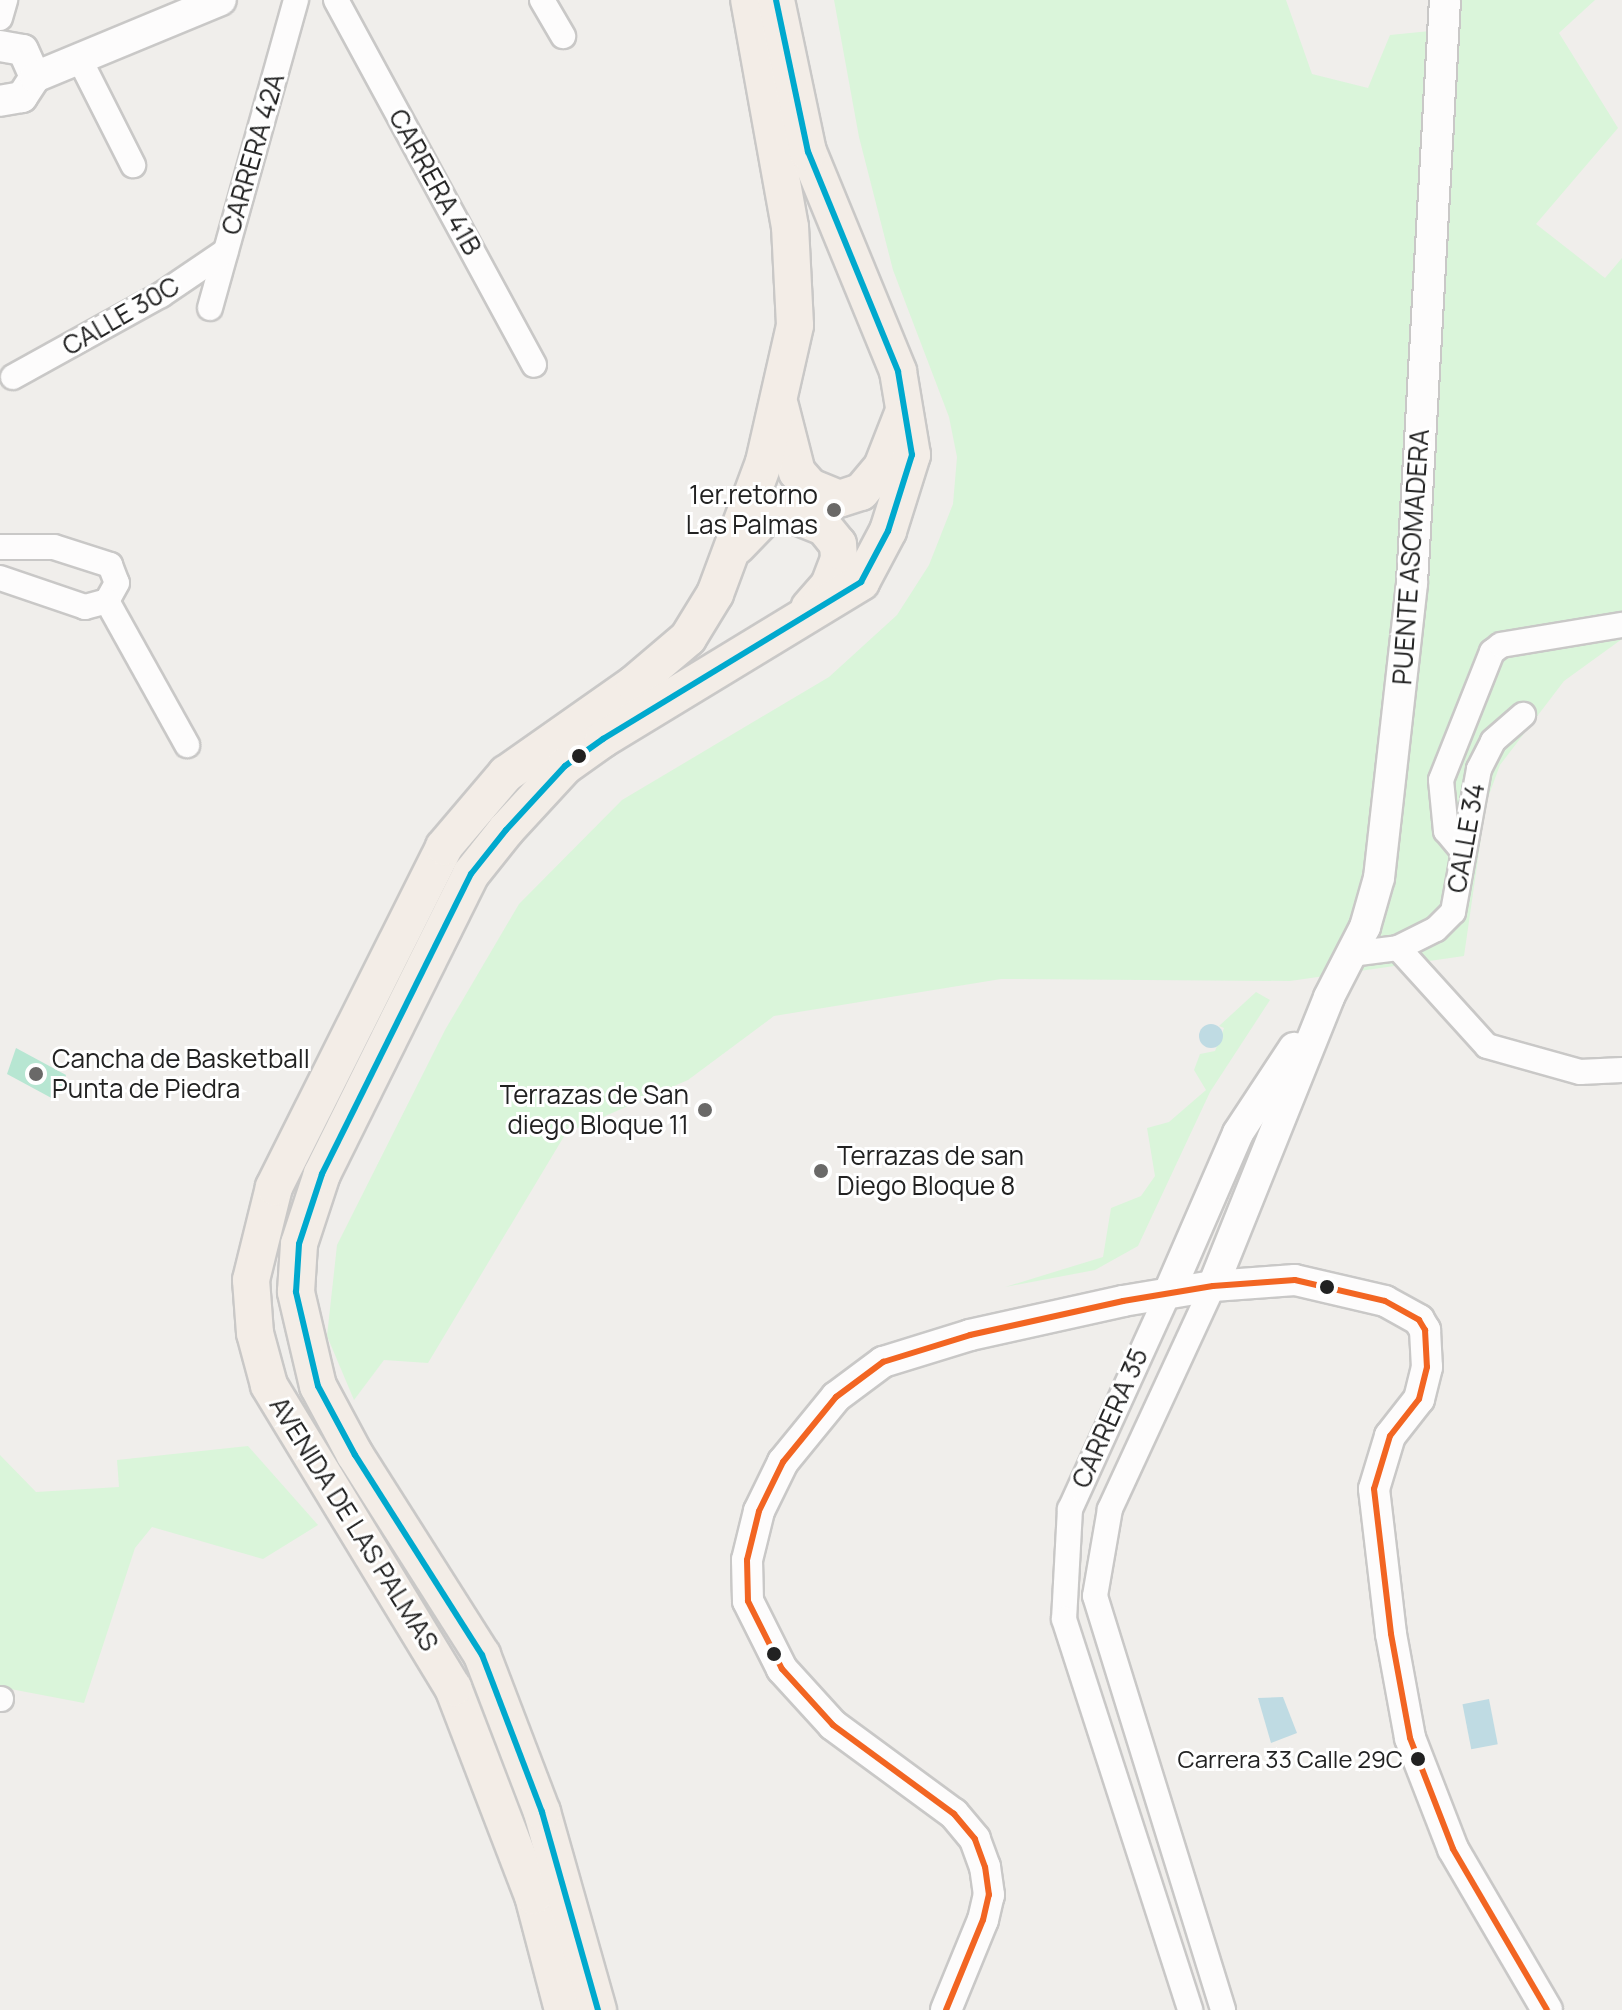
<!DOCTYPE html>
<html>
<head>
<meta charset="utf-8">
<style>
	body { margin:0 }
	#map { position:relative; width:1622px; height:2010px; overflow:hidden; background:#f0eeeb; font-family:Manrope,sans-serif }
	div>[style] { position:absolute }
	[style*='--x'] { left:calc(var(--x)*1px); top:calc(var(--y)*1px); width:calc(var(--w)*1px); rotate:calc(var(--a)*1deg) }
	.park>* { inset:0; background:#daf5da }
	.pitch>* { inset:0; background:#b7e6d2 }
	.water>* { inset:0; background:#bfdbe3; transform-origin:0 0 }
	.round { border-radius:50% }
	.roads { filter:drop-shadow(2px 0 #c9c8c7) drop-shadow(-2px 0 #c9c8c7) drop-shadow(0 2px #c9c8c7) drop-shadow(0 -2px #c9c8c7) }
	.minor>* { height:24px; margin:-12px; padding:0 12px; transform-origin:12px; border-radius:12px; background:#fdfcfc }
	.tertiary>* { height:30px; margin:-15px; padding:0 15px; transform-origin:15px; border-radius:15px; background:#fdfcfc }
	.primary>* { height:36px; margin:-18px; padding:0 18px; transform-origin:18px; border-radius:18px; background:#f3ede7 }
	.bus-1>* { height:6px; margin:-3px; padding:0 3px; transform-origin:3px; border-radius:3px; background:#f26522 }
	.bus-2>* { height:6px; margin:-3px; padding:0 3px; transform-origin:3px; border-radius:3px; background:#00a9ce }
	.dots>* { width:22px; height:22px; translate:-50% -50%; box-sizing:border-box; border:4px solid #fff; border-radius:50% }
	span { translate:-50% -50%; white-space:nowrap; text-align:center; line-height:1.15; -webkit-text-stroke:6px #fff; paint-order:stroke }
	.bus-label { font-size:24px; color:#222 }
	.right { translate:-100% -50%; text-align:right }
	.street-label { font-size:26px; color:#222 }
	.poi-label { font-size:26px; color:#222 }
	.left { translate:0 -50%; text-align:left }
</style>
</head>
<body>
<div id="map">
	<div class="park">
		<i style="clip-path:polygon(834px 0,1286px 0,1312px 74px,1368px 88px,1390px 35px,1440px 30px,1460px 0,1595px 0,1559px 33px,1618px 128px,1536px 224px,1605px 278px,1622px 258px,1622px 639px,1564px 681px,1500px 765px,1486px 803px,1464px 956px,1290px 981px,1001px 979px,774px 1016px,688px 1080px,566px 1133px,428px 1363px,384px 1360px,354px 1400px,327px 1336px,337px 1245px,445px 1030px,519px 904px,622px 800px,829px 677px,897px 615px,929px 565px,953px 504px,957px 457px,949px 417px,893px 270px,859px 137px)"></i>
		<i style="clip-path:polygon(1256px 992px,1270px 1000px,1210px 1092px,1138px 1246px,1095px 1270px,1005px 1287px,1103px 1257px,1111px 1208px,1141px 1196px,1155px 1176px,1147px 1128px,1169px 1122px,1206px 1090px,1194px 1070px,1200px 1054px,1215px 1051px,1224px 1028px,1219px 1026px)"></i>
		<i style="clip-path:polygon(248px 1446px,318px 1525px,263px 1559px,152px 1527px,135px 1548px,84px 1703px,0 1687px,0 1455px,36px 1492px,119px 1487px,117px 1460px)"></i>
	</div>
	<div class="pitch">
		<i style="clip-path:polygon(16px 1048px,66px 1075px,57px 1101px,7px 1074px)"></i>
	</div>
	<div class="water">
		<i class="round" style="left:1199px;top:1024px;width:24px;height:24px"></i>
		<i style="clip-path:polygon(1283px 1697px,1297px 1733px,1271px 1743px,1258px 1698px)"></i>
		<i style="left:1489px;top:1699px;width:46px;height:27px;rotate:79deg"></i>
	</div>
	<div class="roads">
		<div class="minor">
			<i style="--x:336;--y:0;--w:415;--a:61.5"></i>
			<i style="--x:542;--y:0;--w:42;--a:59.7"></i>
			<i style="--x:0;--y:18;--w:19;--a:-74"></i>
			<i style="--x:80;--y:60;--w:118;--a:63.2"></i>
			<i style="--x:210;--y:308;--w:320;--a:-74.4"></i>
			<i style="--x:13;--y:377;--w:169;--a:-29"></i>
			<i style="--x:161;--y:295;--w:78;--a:-34.1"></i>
			<i style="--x:0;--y:547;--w:54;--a:0"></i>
			<i style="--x:54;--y:547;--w:59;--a:17.8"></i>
			<i style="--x:110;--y:565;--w:19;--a:69"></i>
			<i style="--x:117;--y:583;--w:21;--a:119"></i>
			<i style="--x:107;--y:601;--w:165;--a:60.9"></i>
			<i style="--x:0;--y:578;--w:90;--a:18.8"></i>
			<i style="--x:85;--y:607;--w:23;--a:-15"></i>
			<i style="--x:1463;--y:851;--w:26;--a:-130"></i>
			<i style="--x:1446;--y:831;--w:51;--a:-95.6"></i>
			<i style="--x:1441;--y:780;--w:138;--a:-68.3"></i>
			<i style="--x:1492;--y:652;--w:11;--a:-38"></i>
			<i style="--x:1501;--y:645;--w:123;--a:-9.4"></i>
			<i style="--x:1398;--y:948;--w:132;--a:47.8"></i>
			<i style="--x:1487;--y:1046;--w:97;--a:15.6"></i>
			<i style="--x:1580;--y:1072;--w:42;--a:-2.7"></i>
			<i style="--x:1351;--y:954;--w:47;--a:-7.3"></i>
			<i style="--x:1398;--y:948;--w:42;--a:-26.6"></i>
			<i style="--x:1436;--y:929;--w:24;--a:-45"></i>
			<i style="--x:1453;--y:912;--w:145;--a:-79.7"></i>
			<i style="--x:1479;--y:769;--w:31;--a:-63"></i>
			<i style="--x:1493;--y:741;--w:40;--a:-41"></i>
			<i style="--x:1213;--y:1286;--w:246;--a:114.8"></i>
			<i style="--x:1110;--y:1509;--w:88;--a:99.8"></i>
			<i style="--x:1095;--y:1596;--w:433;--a:72.8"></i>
			<i style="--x:1169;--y:1292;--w:239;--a:114.5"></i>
			<i style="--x:1070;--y:1509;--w:110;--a:93.1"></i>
			<i style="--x:1064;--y:1619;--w:411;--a:72.1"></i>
			<i style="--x:0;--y:1699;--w:1;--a:0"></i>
		</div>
		<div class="tertiary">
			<i style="--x:0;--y:46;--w:23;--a:10"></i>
			<i style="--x:23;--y:50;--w:30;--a:66"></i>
			<i style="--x:35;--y:77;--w:24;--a:123"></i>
			<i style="--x:22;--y:97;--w:22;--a:170"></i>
			<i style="--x:35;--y:77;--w:201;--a:-22.5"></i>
			<i style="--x:1213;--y:1286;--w:311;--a:-68.1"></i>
			<i style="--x:1329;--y:997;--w:79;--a:-62.8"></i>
			<i style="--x:1365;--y:927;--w:51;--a:-74.1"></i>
			<i style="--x:1379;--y:878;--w:297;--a:-83.6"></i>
			<i style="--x:1412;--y:583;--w:584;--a:-86.76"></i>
			<i style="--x:1169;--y:1292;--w:173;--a:-66.5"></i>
			<i style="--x:1238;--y:1133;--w:102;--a:-56.6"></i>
			<i style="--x:946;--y:2010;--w:97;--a:-67.7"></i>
			<i style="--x:983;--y:1920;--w:26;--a:-77"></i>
			<i style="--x:989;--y:1895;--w:28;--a:-98"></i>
			<i style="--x:985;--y:1867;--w:30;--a:-110"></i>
			<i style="--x:975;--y:1839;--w:33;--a:-130"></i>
			<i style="--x:954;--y:1814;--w:150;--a:-143.7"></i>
			<i style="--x:833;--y:1725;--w:76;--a:-132.3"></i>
			<i style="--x:782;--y:1669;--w:76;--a:-116.6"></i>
			<i style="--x:748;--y:1601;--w:41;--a:-91.4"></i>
			<i style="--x:747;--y:1560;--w:50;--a:-76.2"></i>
			<i style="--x:759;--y:1511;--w:55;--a:-63.9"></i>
			<i style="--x:783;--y:1462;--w:84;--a:-50.8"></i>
			<i style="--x:836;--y:1397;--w:59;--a:-36.7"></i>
			<i style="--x:883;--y:1362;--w:91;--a:-17.2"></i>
			<i style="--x:970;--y:1335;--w:157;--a:-12.5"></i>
			<i style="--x:1123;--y:1301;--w:91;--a:-9.5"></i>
			<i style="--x:1213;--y:1286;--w:82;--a:-4.2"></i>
			<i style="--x:1295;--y:1280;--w:92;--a:13.1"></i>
			<i style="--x:1385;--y:1301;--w:39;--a:29"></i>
			<i style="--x:1419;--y:1320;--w:12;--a:59"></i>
			<i style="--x:1425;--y:1330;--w:37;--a:87"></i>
			<i style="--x:1427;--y:1367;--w:33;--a:104"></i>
			<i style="--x:1419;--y:1399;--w:47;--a:128.1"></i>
			<i style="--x:1390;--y:1436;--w:55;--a:106.8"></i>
			<i style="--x:1374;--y:1489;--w:146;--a:83.3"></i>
			<i style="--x:1391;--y:1634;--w:106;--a:79.6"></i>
			<i style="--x:1410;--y:1738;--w:119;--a:68.8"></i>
			<i style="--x:1453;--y:1849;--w:186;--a:59.7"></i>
		</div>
		<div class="primary">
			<i style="--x:780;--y:406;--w:68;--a:75.6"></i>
			<i style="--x:797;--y:472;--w:20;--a:49"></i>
			<i style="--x:810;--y:487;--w:31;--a:22"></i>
			<i style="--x:839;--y:499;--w:23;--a:-18"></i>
			<i style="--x:861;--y:492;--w:33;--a:-50"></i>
			<i style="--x:882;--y:467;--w:60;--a:-68.6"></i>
			<i style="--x:737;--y:546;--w:40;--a:-46"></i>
			<i style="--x:765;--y:517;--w:20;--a:-18"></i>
			<i style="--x:784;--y:511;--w:43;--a:21.8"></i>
			<i style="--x:824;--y:527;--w:22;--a:51"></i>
			<i style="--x:838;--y:544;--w:15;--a:86"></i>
			<i style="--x:839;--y:559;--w:28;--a:111"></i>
			<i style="--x:829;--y:585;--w:30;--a:131"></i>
			<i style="--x:563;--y:2010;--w:118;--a:-104.7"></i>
			<i style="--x:533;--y:1896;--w:223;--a:-111"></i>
			<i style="--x:453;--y:1688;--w:354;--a:-121.3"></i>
			<i style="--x:269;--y:1385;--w:54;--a:-105.1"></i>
			<i style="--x:255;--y:1333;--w:53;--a:-94.3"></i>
			<i style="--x:251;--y:1280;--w:96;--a:-76.1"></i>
			<i style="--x:274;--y:1187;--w:380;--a:-63.4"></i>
			<i style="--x:444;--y:847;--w:96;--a:-49.7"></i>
			<i style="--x:506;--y:774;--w:156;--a:-35.1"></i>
			<i style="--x:634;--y:684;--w:71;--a:-40.4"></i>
			<i style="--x:688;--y:638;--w:52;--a:-58.5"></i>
			<i style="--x:715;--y:594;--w:141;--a:-69.6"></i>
			<i style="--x:764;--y:462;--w:140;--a:-77.2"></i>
			<i style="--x:795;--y:325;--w:98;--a:-92.9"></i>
			<i style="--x:790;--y:227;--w:231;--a:-100.2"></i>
			<i style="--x:598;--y:2010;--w:206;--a:-105.8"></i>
			<i style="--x:542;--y:1812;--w:168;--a:-110.9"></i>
			<i style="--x:482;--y:1655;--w:237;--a:-122.4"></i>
			<i style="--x:355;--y:1455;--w:78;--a:-118.2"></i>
			<i style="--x:318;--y:1386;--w:97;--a:-103.2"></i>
			<i style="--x:296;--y:1292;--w:48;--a:-86.4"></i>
			<i style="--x:299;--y:1244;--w:74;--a:-71.8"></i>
			<i style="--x:322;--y:1174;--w:335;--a:-63.6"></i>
			<i style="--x:471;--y:874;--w:56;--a:-51.5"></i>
			<i style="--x:506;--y:830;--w:87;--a:-47.3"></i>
			<i style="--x:565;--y:766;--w:47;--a:-35.4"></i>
			<i style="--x:603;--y:739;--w:302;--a:-31.3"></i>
			<i style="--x:861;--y:582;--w:58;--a:-62.1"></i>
			<i style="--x:888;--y:531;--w:80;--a:-72.5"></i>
			<i style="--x:912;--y:455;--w:85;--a:-99.5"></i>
			<i style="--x:898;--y:371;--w:237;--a:-112.3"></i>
			<i style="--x:808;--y:152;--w:155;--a:-101.9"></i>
		</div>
	</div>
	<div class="bus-1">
		<i style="--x:946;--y:2010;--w:97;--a:-67.7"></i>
		<i style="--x:983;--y:1920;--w:26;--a:-77"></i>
		<i style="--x:989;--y:1895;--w:28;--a:-98"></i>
		<i style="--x:985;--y:1867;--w:30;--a:-110"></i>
		<i style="--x:975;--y:1839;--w:33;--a:-130"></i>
		<i style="--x:954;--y:1814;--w:150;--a:-143.7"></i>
		<i style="--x:833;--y:1725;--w:76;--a:-132.3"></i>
		<i style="--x:782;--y:1669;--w:76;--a:-116.6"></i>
		<i style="--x:748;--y:1601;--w:41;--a:-91.4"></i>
		<i style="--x:747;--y:1560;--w:50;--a:-76.2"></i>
		<i style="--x:759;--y:1511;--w:55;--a:-63.9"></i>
		<i style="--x:783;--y:1462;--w:84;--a:-50.8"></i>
		<i style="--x:836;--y:1397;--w:59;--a:-36.7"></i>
		<i style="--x:883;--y:1362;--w:91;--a:-17.2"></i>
		<i style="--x:970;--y:1335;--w:157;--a:-12.5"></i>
		<i style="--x:1123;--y:1301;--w:91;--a:-9.5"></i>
		<i style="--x:1213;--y:1286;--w:82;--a:-4.2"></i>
		<i style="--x:1295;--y:1280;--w:92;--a:13.1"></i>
		<i style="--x:1385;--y:1301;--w:39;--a:29"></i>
		<i style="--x:1419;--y:1320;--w:12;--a:59"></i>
		<i style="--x:1425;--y:1330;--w:37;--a:87"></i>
		<i style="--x:1427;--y:1367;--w:33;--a:104"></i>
		<i style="--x:1419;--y:1399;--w:47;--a:128.1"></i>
		<i style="--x:1390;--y:1436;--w:55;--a:106.8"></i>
		<i style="--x:1374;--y:1489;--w:146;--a:83.3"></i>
		<i style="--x:1391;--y:1634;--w:106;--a:79.6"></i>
		<i style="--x:1410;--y:1738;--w:119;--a:68.8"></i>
		<i style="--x:1453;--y:1849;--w:186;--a:59.7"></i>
	</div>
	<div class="bus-2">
		<i style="--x:598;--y:2010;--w:206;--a:-105.8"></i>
		<i style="--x:542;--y:1812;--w:168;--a:-110.9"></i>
		<i style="--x:482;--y:1655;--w:237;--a:-122.4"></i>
		<i style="--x:355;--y:1455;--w:78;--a:-118.2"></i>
		<i style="--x:318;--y:1386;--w:97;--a:-103.2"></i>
		<i style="--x:296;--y:1292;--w:48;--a:-86.4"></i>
		<i style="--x:299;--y:1244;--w:74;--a:-71.8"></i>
		<i style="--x:322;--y:1174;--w:335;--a:-63.6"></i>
		<i style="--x:471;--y:874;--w:56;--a:-51.5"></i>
		<i style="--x:506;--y:830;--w:87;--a:-47.3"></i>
		<i style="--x:565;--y:766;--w:47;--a:-35.4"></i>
		<i style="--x:603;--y:739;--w:302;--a:-31.3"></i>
		<i style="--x:861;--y:582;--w:58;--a:-62.1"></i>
		<i style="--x:888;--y:531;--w:80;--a:-72.5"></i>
		<i style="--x:912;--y:455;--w:85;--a:-99.5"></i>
		<i style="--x:898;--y:371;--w:237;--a:-112.3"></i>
		<i style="--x:808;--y:152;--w:155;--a:-101.9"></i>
	</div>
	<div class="dots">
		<i style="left:834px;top:510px;background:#6a6968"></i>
		<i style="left:579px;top:756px;background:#222"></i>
		<i style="left:36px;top:1074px;background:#6a6968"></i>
		<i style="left:705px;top:1110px;background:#6a6968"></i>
		<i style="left:821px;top:1171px;background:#6a6968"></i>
		<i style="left:1327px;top:1287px;background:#222"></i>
		<i style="left:774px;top:1654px;background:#222"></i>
		<i style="left:1418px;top:1759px;background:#222"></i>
	</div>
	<div class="bus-label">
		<span class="right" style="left:1403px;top:1759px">Carrera 33 Calle 29C</span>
	</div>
	<div class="street-label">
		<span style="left:253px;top:154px;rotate:-74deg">CARRERA 42A</span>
		<span style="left:435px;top:182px;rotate:61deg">CARRERA 41B</span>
		<span style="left:121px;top:316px;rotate:-30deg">CALLE 30C</span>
		<span style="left:1411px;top:557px;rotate:-86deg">PUENTE ASOMADERA</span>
		<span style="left:1466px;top:838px;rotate:-80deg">CALLE 34</span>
		<span style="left:1110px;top:1418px;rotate:-66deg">CARRERA 35</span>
		<span style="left:354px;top:1524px;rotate:58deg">AVENIDA DE LAS PALMAS</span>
	</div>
	<div class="poi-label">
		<span class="right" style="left:818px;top:510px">1er.retorno<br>Las Palmas</span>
		<span class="left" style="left:52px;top:1074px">Cancha de Basketball<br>Punta de Piedra</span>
		<span class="right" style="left:689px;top:1110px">Terrazas de San<br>diego Bloque 11</span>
		<span class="left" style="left:837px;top:1171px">Terrazas de san<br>Diego Bloque 8</span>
	</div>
</div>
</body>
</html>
